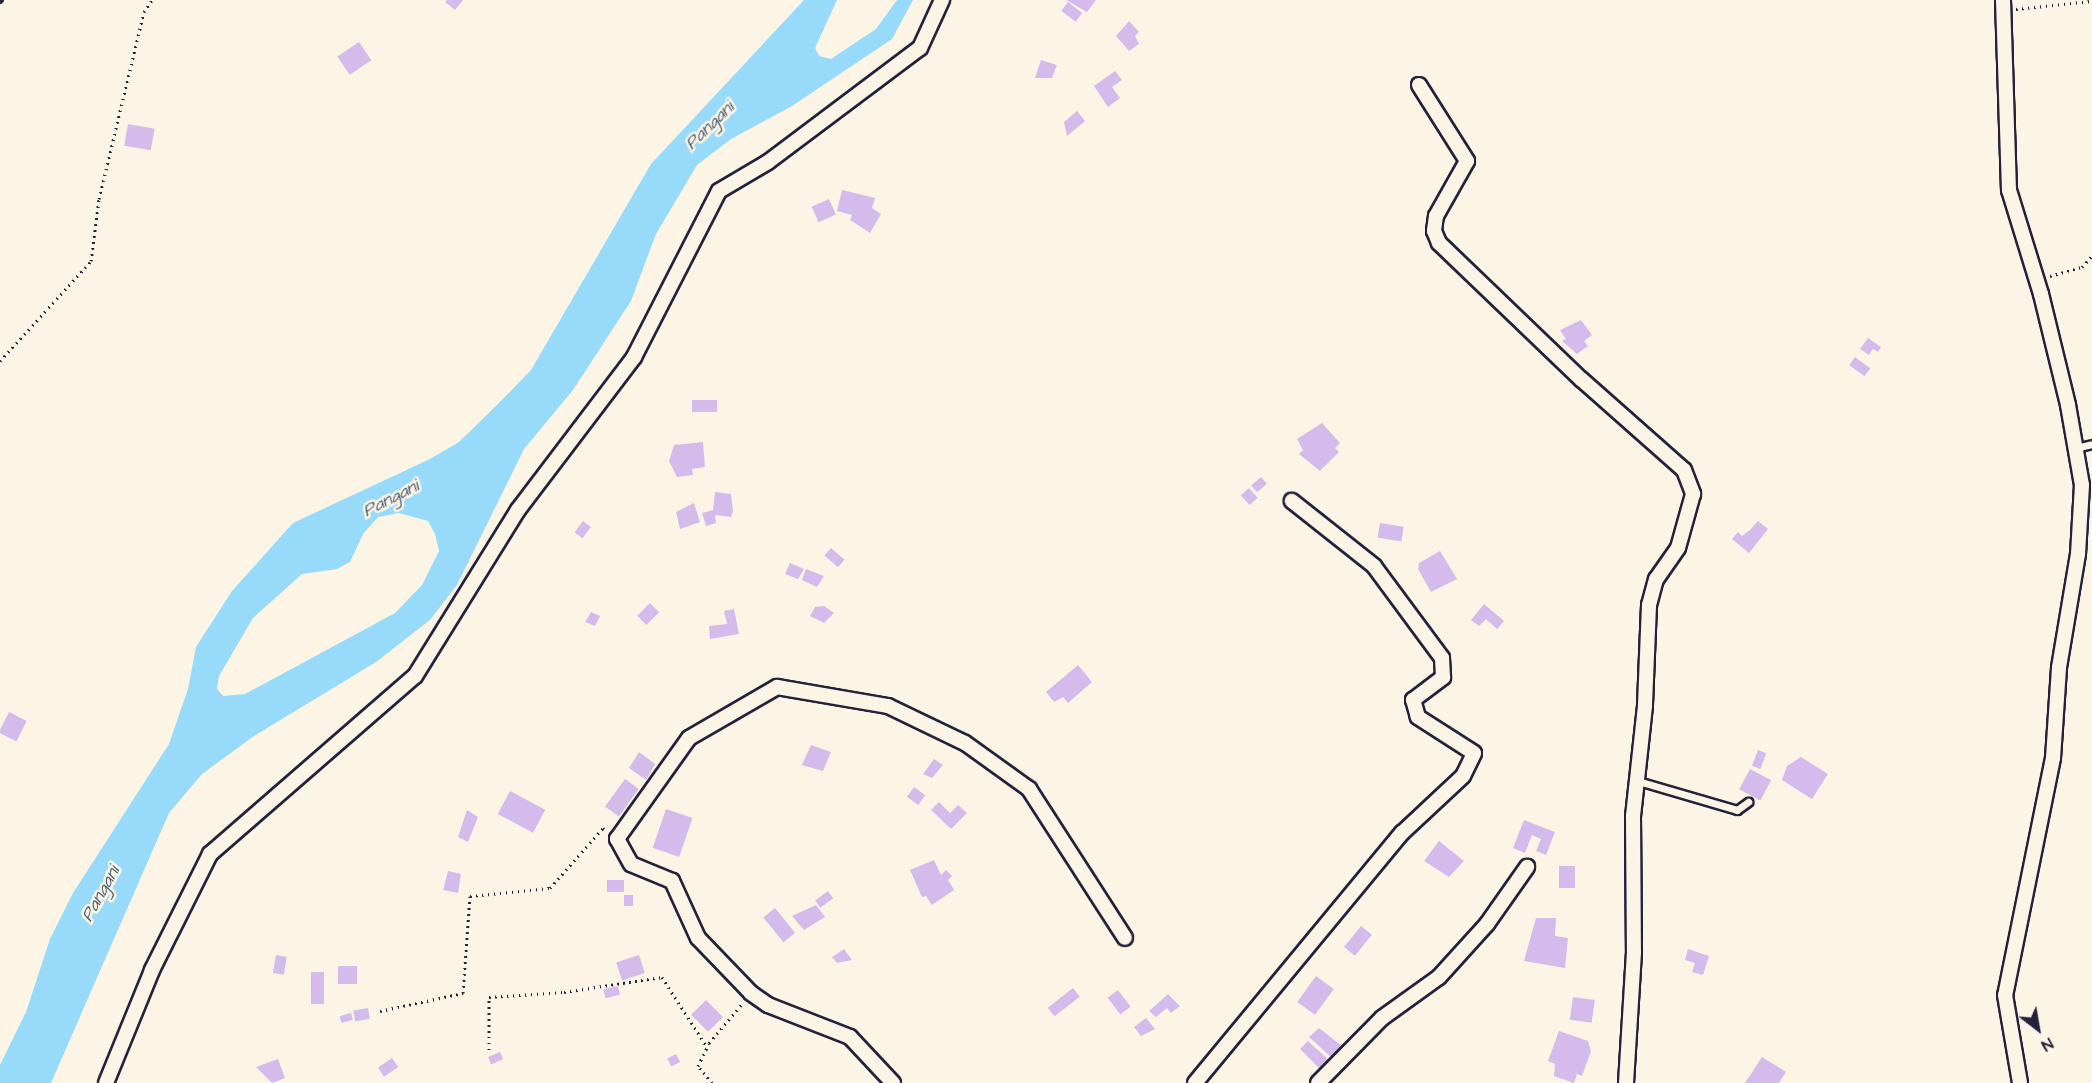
<!DOCTYPE html>
<html>
<head>
<meta charset="utf-8">
<style>
	body { margin:0 }
	#map { position:relative; width:2092px; height:1083px; overflow:hidden; background:#fcf5e5; font-family:"Architects Daughter",sans-serif }
	div>[style] { position:absolute }
	[style*='--x'] { left:calc(var(--x)*1px); top:calc(var(--y)*1px); width:calc(var(--w)*1px); rotate:calc(var(--a)*1deg) }
	.water>* { inset:0; background:#98dafa }
	.building>* { inset:0; background:#d4bbeb; transform-origin:0 0 }
	.path>* { height:3px; margin-top:-1.5px; transform-origin:0; background:repeating-linear-gradient(90deg,#22223b 0 1.5px,transparent 0 6px) }
	.roads { filter:drop-shadow(2px 0 #22223b) drop-shadow(-2px 0 #22223b) drop-shadow(0 2px #22223b) drop-shadow(0 -2px #22223b) }
	.lane>* { height:7px; margin:-3.5px; padding:0 3.5px; transform-origin:3.5px; border-radius:3.5px; background:#fcf5e5 }
	.street>* { height:14px; margin:-7px; padding:0 7px; transform-origin:7px; border-radius:7px; background:#fcf5e5 }
	.rail>* { height:4.5px; margin:-2.25px; padding:0 2.25px; transform-origin:2.25px; border-radius:2.25px; background:#22223b }
	span { translate:-50% -50%; white-space:nowrap; text-align:center; line-height:1.15; -webkit-text-stroke:5px #fcf5e5; paint-order:stroke }
	.water-label { font-size:18px; color:#455974; font-style:italic }
	.north { position:absolute; left:2008px; top:999px; width:60px; height:60px; -webkit-text-stroke:4px #fcf5e5; paint-order:stroke; rotate:149deg; font-size:16px; font-weight:700; line-height:24px; text-align:center; color:#22223b }
	.north::after { content:''; display:block; margin:auto; width:21px; height:27px; background:#22223b; clip-path:polygon(50% 0,100% 100%,50% 72%,0 100%) }
</style>
</head>
<body>
<div id="map">
	<div class="water">
		<i style="clip-path:polygon(evenodd,804px 0,837px 0,815px 48px,819px 56px,831px 59px,876px 29px,897px 0,913px 0,892px 39px,792px 106px,731px 139px,697px 165px,656px 234px,631px 301px,573px 390px,524px 449px,457px 585px,430px 620px,376px 662px,254px 736px,202px 774px,169px 813px,51px 1083px,0 1083px,0 1065px,26px 1012px,50px 939px,73px 893px,169px 744px,188px 689px,196px 647px,232px 591px,293px 523px,430px 459px,459px 442px,498px 404px,531px 370px,651px 164px,804px 0,399px 513px,428px 521px,435px 534px,439px 551px,422px 585px,395px 613px,245px 694px,223px 696px,217px 689px,219px 676px,253px 618px,302px 574px,337px 569px,350px 562px,363px 534px,378px 517px,399px 513px)"></i>
	</div>
	<div class="building">
		<i style="clip-path:polygon(447px 0,463px 0,455px 10px,445px 2px)"></i>
		<i style="clip-path:polygon(1066px 0,1096px 0,1087px 12px)"></i>
		<i style="left:1068px;top:2px;width:18px;height:11px;rotate:38deg"></i>
		<i style="clip-path:polygon(1129px 21px,1139px 32px,1135px 36px,1139px 44px,1129px 51px,1116px 36px)"></i>
		<i style="left:359px;top:42px;width:22px;height:26px;rotate:56deg"></i>
		<i style="clip-path:polygon(1041px 60px,1057px 65px,1052px 78px,1035px 78px)"></i>
		<i style="clip-path:polygon(1115px 71px,1122px 80px,1112px 87px,1120px 98px,1108px 107px,1094px 86px)"></i>
		<i style="clip-path:polygon(1077px 111px,1085px 121px,1067px 136px,1064px 122px)"></i>
		<i style="left:128px;top:124px;width:27px;height:22px;rotate:10deg"></i>
		<i style="clip-path:polygon(842px 190px,875px 198px,872px 208px,881px 214px,870px 233px,850px 220px,852px 215px,837px 211px)"></i>
		<i style="left:829px;top:199px;width:17px;height:19px;rotate:66deg"></i>
		<i style="clip-path:polygon(1581px 320px,1592px 335px,1584px 341px,1588px 346px,1577px 354px,1562px 341px,1566px 339px,1560px 330px)"></i>
		<i style="clip-path:polygon(1868px 338px,1881px 347px,1878px 352px,1873px 349px,1869px 355px,1860px 349px)"></i>
		<i style="left:1855px;top:357px;width:19px;height:10px;rotate:36deg"></i>
		<i style="left:717px;top:400px;width:12px;height:25px;rotate:90deg"></i>
		<i style="clip-path:polygon(1322px 423px,1340px 443px,1335px 448px,1339px 452px,1320px 471px,1299px 454px,1303px 450px,1297px 439px)"></i>
		<i style="clip-path:polygon(703px 442px,705px 467px,692px 469px,693px 475px,677px 477px,669px 461px,674px 445px)"></i>
		<i style="left:1261px;top:477px;width:9px;height:13px;rotate:49deg"></i>
		<i style="left:1249px;top:488px;width:13px;height:11px;rotate:48deg"></i>
		<i style="clip-path:polygon(715px 492px,731px 494px,733px 511px,731px 517px,715px 515px,716px 523px,706px 526px,702px 513px,713px 510px)"></i>
		<i style="clip-path:polygon(694px 503px,700px 522px,680px 529px,676px 512px)"></i>
		<i style="left:583px;top:521px;width:10px;height:14px;rotate:37deg"></i>
		<i style="clip-path:polygon(1758px 521px,1768px 529px,1749px 553px,1732px 539px,1738px 532px,1742px 536px,1750px 530px)"></i>
		<i style="left:1380px;top:523px;width:24px;height:15px;rotate:9deg"></i>
		<i style="left:831px;top:548px;width:18px;height:10px;rotate:41deg"></i>
		<i style="clip-path:polygon(1440px 551px,1457px 579px,1431px 592px,1418px 569px,1419px 563px)"></i>
		<i style="clip-path:polygon(790px 563px,804px 569px,798px 579px,785px 574px)"></i>
		<i style="clip-path:polygon(806px 569px,824px 576px,817px 587px,802px 580px)"></i>
		<i style="left:650px;top:603px;width:13px;height:18px;rotate:45deg"></i>
		<i style="clip-path:polygon(1484px 604px,1504px 621px,1497px 629px,1486px 619px,1479px 626px,1471px 620px)"></i>
		<i style="clip-path:polygon(824px 606px,834px 613px,824px 623px,810px 616px,815px 607px)"></i>
		<i style="clip-path:polygon(734px 609px,739px 634px,710px 639px,709px 626px,727px 624px,724px 611px)"></i>
		<i style="clip-path:polygon(591px 612px,600px 616px,595px 626px,585px 622px)"></i>
		<i style="clip-path:polygon(1078px 665px,1092px 682px,1068px 703px,1063px 697px,1054px 702px,1046px 692px)"></i>
		<i style="left:9px;top:712px;width:20px;height:23px;rotate:27deg"></i>
		<i style="clip-path:polygon(811px 745px,831px 752px,823px 771px,802px 765px)"></i>
		<i style="left:1758px;top:750px;width:9px;height:17px;rotate:21deg"></i>
		<i style="clip-path:polygon(639px 752px,655px 764px,646px 780px,629px 768px)"></i>
		<i style="clip-path:polygon(1801px 757px,1828px 774px,1812px 799px,1782px 780px,1787px 766px)"></i>
		<i style="clip-path:polygon(934px 759px,943px 765px,932px 778px,923px 774px)"></i>
		<i style="left:1750px;top:769px;width:24px;height:23px;rotate:28deg"></i>
		<i style="left:625px;top:779px;width:17px;height:34px;rotate:36deg"></i>
		<i style="left:914px;top:787px;width:14px;height:12px;rotate:36deg"></i>
		<i style="left:510px;top:791px;width:40px;height:26px;rotate:28deg"></i>
		<i style="clip-path:polygon(939px 802px,950px 813px,958px 805px,967px 813px,951px 829px,931px 810px)"></i>
		<i style="left:666px;top:809px;width:28px;height:41px;rotate:19deg"></i>
		<i style="clip-path:polygon(467px 810px,478px 817px,468px 842px,458px 837px)"></i>
		<i style="clip-path:polygon(1524px 820px,1555px 832px,1546px 855px,1536px 851px,1541px 839px,1532px 835px,1525px 853px,1513px 848px)"></i>
		<i style="clip-path:polygon(1439px 841px,1464px 861px,1449px 877px,1424px 861px)"></i>
		<i style="clip-path:polygon(934px 860px,941px 875px,946px 870px,952px 876px,948px 880px,954px 890px,932px 905px,926px 896px,922px 897px,910px 870px)"></i>
		<i style="left:1559px;top:866px;width:16px;height:22px"></i>
		<i style="clip-path:polygon(448px 871px,461px 874px,458px 893px,443px 890px)"></i>
		<i style="left:607px;top:880px;width:17px;height:12px"></i>
		<i style="left:828px;top:891px;width:9px;height:16px;rotate:54deg"></i>
		<i style="left:624px;top:895px;width:9px;height:11px"></i>
		<i style="clip-path:polygon(816px 905px,825px 917px,804px 930px,792px 916px)"></i>
		<i style="left:775px;top:908px;width:32px;height:15px;rotate:51deg"></i>
		<i style="clip-path:polygon(1536px 918px,1556px 918px,1555px 936px,1568px 938px,1565px 968px,1524px 961px)"></i>
		<i style="left:1361px;top:926px;width:14px;height:27px;rotate:39deg"></i>
		<i style="clip-path:polygon(844px 949px,852px 960px,837px 963px,832px 957px)"></i>
		<i style="clip-path:polygon(1688px 949px,1709px 956px,1703px 975px,1692px 972px,1695px 963px,1685px 960px)"></i>
		<i style="left:276px;top:955px;width:11px;height:18px;rotate:10deg"></i>
		<i style="left:639px;top:955px;width:19px;height:24px;rotate:72deg"></i>
		<i style="left:338px;top:966px;width:19px;height:18px"></i>
		<i style="left:311px;top:972px;width:13px;height:32px"></i>
		<i style="left:1316px;top:976px;width:22px;height:32px;rotate:36deg"></i>
		<i style="left:618px;top:986px;width:9px;height:15px;rotate:77deg"></i>
		<i style="left:1073px;top:988px;width:11px;height:32px;rotate:52deg"></i>
		<i style="left:1118px;top:990px;width:21px;height:13px;rotate:53deg"></i>
		<i style="clip-path:polygon(1168px 994px,1180px 1006px,1171px 1013px,1167px 1008px,1156px 1017px,1149px 1011px)"></i>
		<i style="left:1573px;top:997px;width:22px;height:23px;rotate:8deg"></i>
		<i style="left:706px;top:1000px;width:24px;height:21px;rotate:45deg"></i>
		<i style="left:368px;top:1008px;width:11px;height:15px;rotate:80deg"></i>
		<i style="left:351px;top:1013px;width:7px;height:12px;rotate:74deg"></i>
		<i style="clip-path:polygon(1146px 1018px,1155px 1029px,1141px 1036px,1134px 1027px)"></i>
		<i style="clip-path:polygon(1319px 1028px,1342px 1046px,1332px 1058px,1309px 1037px)"></i>
		<i style="clip-path:polygon(1559px 1031px,1588px 1041px,1591px 1051px,1582px 1076px,1577px 1074px,1574px 1083px,1554px 1076px,1555px 1064px,1548px 1061px)"></i>
		<i style="clip-path:polygon(1308px 1041px,1330px 1061px,1320px 1069px,1300px 1049px)"></i>
		<i style="left:500px;top:1052px;width:8px;height:13px;rotate:67deg"></i>
		<i style="left:676px;top:1054px;width:9px;height:10px;rotate:63deg"></i>
		<i style="clip-path:polygon(1762px 1057px,1786px 1072px,1779px 1083px,1745px 1083px)"></i>
		<i style="left:392px;top:1058px;width:11px;height:17px;rotate:56deg"></i>
		<i style="clip-path:polygon(278px 1059px,285px 1078px,272px 1083px,256px 1067px)"></i>
	</div>
	<div class="path">
		<i style="--x:2016;--y:9;--w:76;--a:-6"></i>
		<i style="--x:2050;--y:276;--w:33;--a:-16"></i>
		<i style="--x:2082;--y:267;--w:15;--a:-48"></i>
		<i style="--x:0;--y:361;--w:135;--a:-47.7"></i>
		<i style="--x:91;--y:261;--w:63;--a:-82.6"></i>
		<i style="--x:99;--y:199;--w:192;--a:-76.5"></i>
		<i style="--x:144;--y:12;--w:14;--a:-56"></i>
		<i style="--x:380;--y:1011;--w:85;--a:-12.2"></i>
		<i style="--x:463;--y:993;--w:97;--a:-85.9"></i>
		<i style="--x:470;--y:896;--w:80;--a:-5.7"></i>
		<i style="--x:550;--y:888;--w:80;--a:-48.5"></i>
		<i style="--x:603;--y:828;--w:5;--a:37"></i>
		<i style="--x:489;--y:1050;--w:53;--a:-90"></i>
		<i style="--x:489;--y:997;--w:75;--a:-3.8"></i>
		<i style="--x:564;--y:992;--w:99;--a:-8.7"></i>
		<i style="--x:662;--y:977;--w:83;--a:57.3"></i>
		<i style="--x:712;--y:1083;--w:22;--a:-129"></i>
		<i style="--x:698;--y:1066;--w:25;--a:-64"></i>
		<i style="--x:709;--y:1043;--w:51;--a:-49.8"></i>
	</div>
	<div class="roads">
		<div class="lane">
			<i style="--x:2075;--y:448;--w:17;--a:-13"></i>
			<i style="--x:1638;--y:781;--w:103;--a:16.3"></i>
			<i style="--x:1737;--y:810;--w:14;--a:-36"></i>
		</div>
		<div class="street">
			<i style="--x:2003;--y:0;--w:190;--a:88.2"></i>
			<i style="--x:2009;--y:190;--w:109;--a:72.9"></i>
			<i style="--x:2041;--y:294;--w:114;--a:76.3"></i>
			<i style="--x:2068;--y:405;--w:81;--a:80.1"></i>
			<i style="--x:2082;--y:485;--w:69;--a:93.3"></i>
			<i style="--x:2078;--y:554;--w:116;--a:99.5"></i>
			<i style="--x:2059;--y:668;--w:90;--a:93.8"></i>
			<i style="--x:2053;--y:758;--w:242;--a:101.4"></i>
			<i style="--x:2005;--y:995;--w:89;--a:80.3"></i>
			<i style="--x:1419;--y:85;--w:90;--a:57.7"></i>
			<i style="--x:1467;--y:161;--w:63;--a:119.4"></i>
			<i style="--x:1436;--y:216;--w:15;--a:98"></i>
			<i style="--x:1434;--y:231;--w:13;--a:67"></i>
			<i style="--x:1439;--y:243;--w:197;--a:43.8"></i>
			<i style="--x:1581;--y:379;--w:137;--a:41.5"></i>
			<i style="--x:1684;--y:470;--w:26;--a:69"></i>
			<i style="--x:1693;--y:494;--w:56;--a:105.5"></i>
			<i style="--x:1678;--y:548;--w:38;--a:125"></i>
			<i style="--x:1656;--y:579;--w:27;--a:105"></i>
			<i style="--x:1649;--y:605;--w:101;--a:92.3"></i>
			<i style="--x:1645;--y:706;--w:111;--a:96.2"></i>
			<i style="--x:1633;--y:816;--w:136;--a:89.6"></i>
			<i style="--x:1634;--y:952;--w:131;--a:93.5"></i>
			<i style="--x:106;--y:1083;--w:122;--a:-67.8"></i>
			<i style="--x:152;--y:970;--w:130;--a:-63.4"></i>
			<i style="--x:210;--y:854;--w:271;--a:-41"></i>
			<i style="--x:415;--y:676;--w:195;--a:-58.2"></i>
			<i style="--x:518;--y:510;--w:192;--a:-52.8"></i>
			<i style="--x:634;--y:357;--w:186;--a:-62.9"></i>
			<i style="--x:719;--y:191;--w:57;--a:-30.6"></i>
			<i style="--x:768;--y:162;--w:190;--a:-36.9"></i>
			<i style="--x:920;--y:48;--w:53;--a:-65.4"></i>
			<i style="--x:893;--y:1083;--w:63;--a:-133.1"></i>
			<i style="--x:850;--y:1037;--w:88;--a:-158.7"></i>
			<i style="--x:768;--y:1005;--w:21;--a:-145"></i>
			<i style="--x:751;--y:993;--w:76;--a:-133.9"></i>
			<i style="--x:698;--y:938;--w:63;--a:-114.5"></i>
			<i style="--x:672;--y:881;--w:44;--a:-157.5"></i>
			<i style="--x:631;--y:864;--w:29;--a:-119"></i>
			<i style="--x:617;--y:839;--w:124;--a:-54.5"></i>
			<i style="--x:689;--y:738;--w:102;--a:-30.1"></i>
			<i style="--x:777;--y:687;--w:113;--a:9.7"></i>
			<i style="--x:888;--y:706;--w:85;--a:25.7"></i>
			<i style="--x:965;--y:743;--w:79;--a:35.7"></i>
			<i style="--x:1029;--y:789;--w:177;--a:57.2"></i>
			<i style="--x:1195;--y:1083;--w:325;--a:-50.4"></i>
			<i style="--x:1402;--y:833;--w:83;--a:-43.1"></i>
			<i style="--x:1463;--y:776;--w:25;--a:-64"></i>
			<i style="--x:1474;--y:753;--w:67;--a:-147.3"></i>
			<i style="--x:1418;--y:717;--w:18;--a:-106"></i>
			<i style="--x:1413;--y:700;--w:38;--a:-37"></i>
			<i style="--x:1443;--y:677;--w:19;--a:-93"></i>
			<i style="--x:1442;--y:658;--w:114;--a:-126.5"></i>
			<i style="--x:1374;--y:566;--w:105;--a:-141.6"></i>
			<i style="--x:1318;--y:1083;--w:91;--a:-45.4"></i>
			<i style="--x:1382;--y:1018;--w:70;--a:-35.7"></i>
			<i style="--x:1439;--y:977;--w:72;--a:-47.8"></i>
			<i style="--x:1487;--y:924;--w:70;--a:-54.9"></i>
		</div>
	</div>
	<div class="rail">
		<i style="--x:0;--y:1;--w:1;--a:-45"></i>
	</div>
	<div class="water-label">
		<span style="left:710px;top:126px;rotate:-44deg">Pangani</span>
		<span style="left:391px;top:499px;rotate:-27deg">Pangani</span>
		<span style="left:101px;top:894px;rotate:-61deg">Pangani</span>
	</div>
	<div class="north">N</div>
</div>
</body>
</html>
